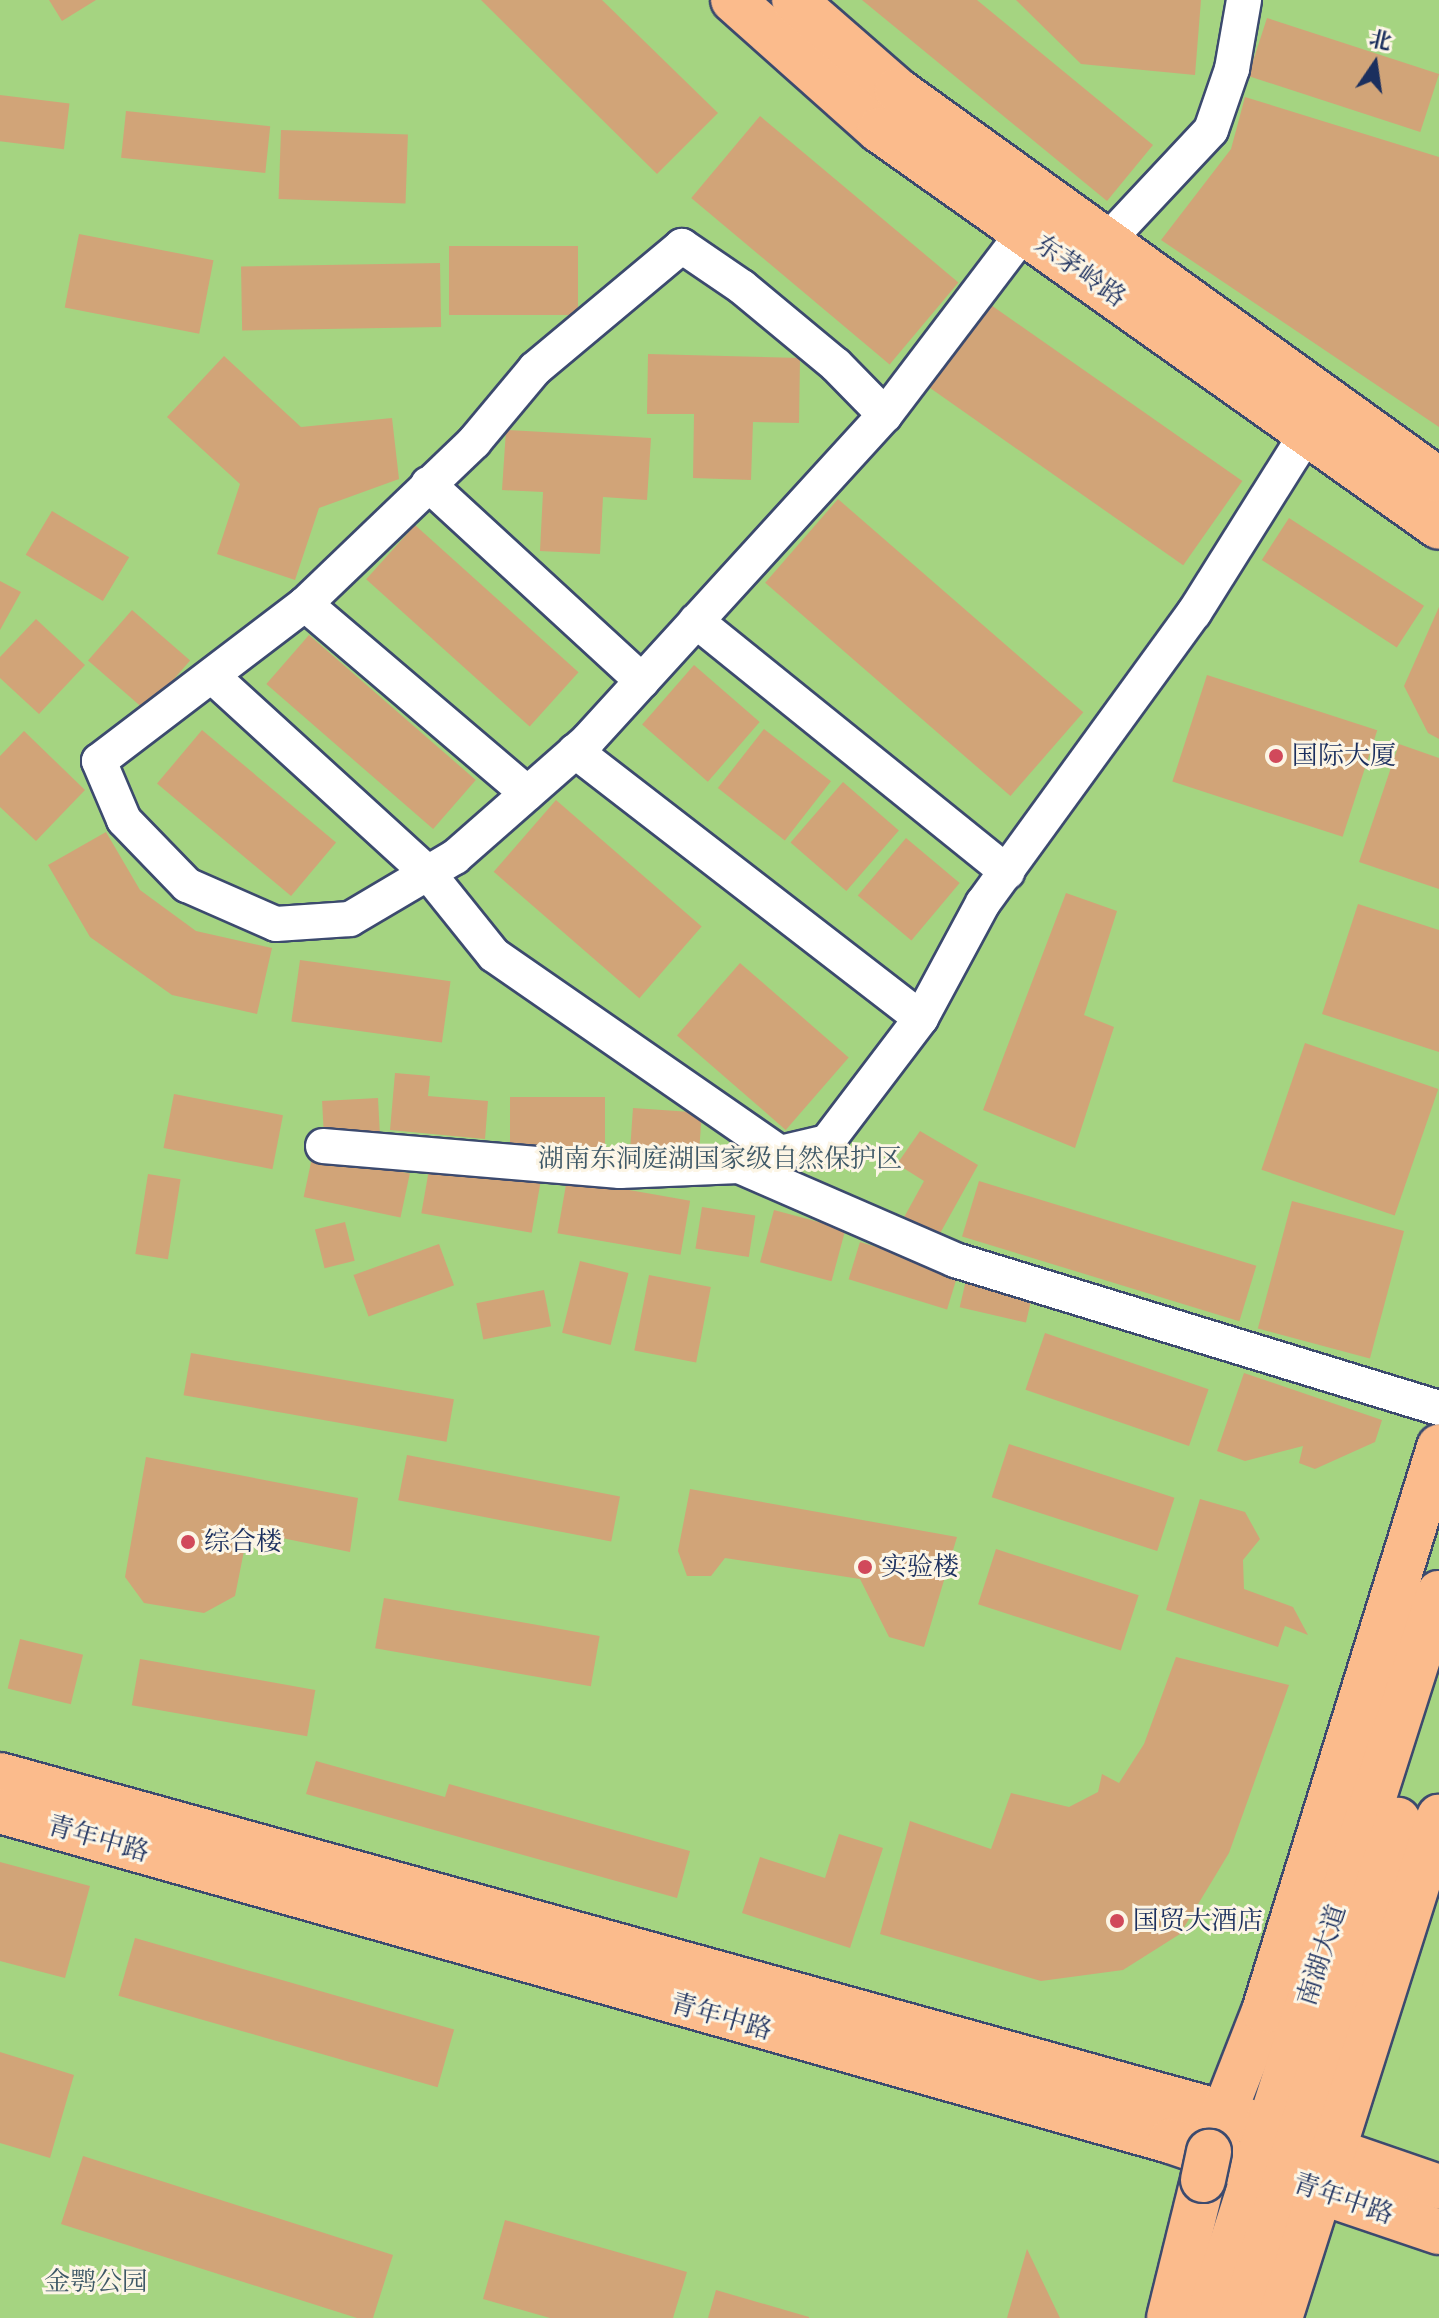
<!DOCTYPE html>
<html>
<head>
<meta charset="utf-8">
<style>
	body { margin:0 }
	#map { position:relative; width:1439px; height:2318px; overflow:hidden; background:#f4e5ca; font-family:Cardo,"Noto Serif SC",serif }
	div>[style] { position:absolute }
	[style*='--x'] { left:calc(var(--x)*1px); top:calc(var(--y)*1px); width:calc(var(--w)*1px); rotate:calc(var(--a)*1deg) }
	.green>* { inset:0; background:#a5d481; transform-origin:0 0 }
	.building>* { inset:0; background:#d1a478; transform-origin:0 0 }
	.roads { filter:drop-shadow(2px 0 #3c4a6e) drop-shadow(-2px 0 #3c4a6e) drop-shadow(0 2px #3c4a6e) drop-shadow(0 -2px #3c4a6e) }
	.minor>* { height:34px; margin:-17px; padding:0 17px; transform-origin:17px; border-radius:17px; background:#fff }
	.major>* { height:44px; margin:-22px; padding:0 22px; transform-origin:22px; border-radius:22px; background:#fbbb8c }
	.bridges { filter:drop-shadow(2px 0 #3c4a6e) drop-shadow(-2px 0 #3c4a6e) drop-shadow(0 2px #3c4a6e) drop-shadow(0 -2px #3c4a6e) }
	.major-bridge>* { height:44px; margin:-22px; padding:0 22px; transform-origin:22px; border-radius:22px; background:#fbbb8c }
	.dots>* { width:22px; height:22px; translate:-50% -50%; box-sizing:border-box; border:4px solid #fcf5e5; border-radius:50% }
	span { translate:-50% -50%; white-space:nowrap; text-align:center; line-height:1.15; -webkit-text-stroke:6px #fcf5e5; paint-order:stroke }
	.street-label { font-size:26px; color:#1b2f5e }
	.poi-label { font-size:26px; color:#1b2f5e }
	.left { translate:0 -50%; text-align:left }
	.park-label { font-size:26px; color:#3e5867 }
	.north { position:absolute; left:1335px; top:24px; width:80px; height:80px; -webkit-text-stroke:6px #fcf5e5; paint-order:stroke; rotate:13deg; font-size:22px; font-weight:700; line-height:32px; text-align:center; color:#1b2f5e }
	.north::after { content:''; display:block; margin:auto; width:28px; height:36px; background:#1b2f5e; clip-path:polygon(50% 0,100% 100%,50% 72%,0 100%) }
</style>
</head>
<body>
<div id="map">
	<div class="green">
		<i style="left:0;top:0;width:1439px;height:2318px"></i>
	</div>
	<div class="building">
		<i style="clip-path:polygon(49px 0,96px 0,62px 21px)"></i>
		<i style="clip-path:polygon(481px 0,602px 0,718px 113px,657px 174px)"></i>
		<i style="clip-path:polygon(862px 0,977px 0,1153px 145px,1107px 201px)"></i>
		<i style="clip-path:polygon(1016px 0,1201px 0,1195px 75px,1081px 64px)"></i>
		<i style="left:1267px;top:18px;width:181px;height:61px;rotate:18deg"></i>
		<i style="left:0;top:95px;width:70px;height:46px;rotate:7deg"></i>
		<i style="clip-path:polygon(1245px 97px,1439px 157px,1439px 427px,1161px 240px,1231px 149px)"></i>
		<i style="left:126px;top:111px;width:145px;height:47px;rotate:6deg"></i>
		<i style="left:760px;top:116px;width:259px;height:107px;rotate:40deg"></i>
		<i style="left:281px;top:130px;width:127px;height:69px;rotate:2deg"></i>
		<i style="left:79px;top:234px;width:137px;height:75px;rotate:11deg"></i>
		<i style="left:449px;top:246px;width:129px;height:69px"></i>
		<i style="left:440px;top:263px;width:64px;height:199px;rotate:89deg"></i>
		<i style="left:981px;top:298px;width:319px;height:103px;rotate:35deg"></i>
		<i style="clip-path:polygon(648px 354px,800px 358px,799px 423px,753px 422px,751px 480px,693px 478px,694px 414px,647px 414px)"></i>
		<i style="clip-path:polygon(224px 356px,301px 427px,392px 418px,399px 479px,319px 508px,295px 580px,217px 554px,240px 484px,167px 417px)"></i>
		<i style="clip-path:polygon(506px 430px,651px 438px,647px 500px,603px 497px,600px 554px,540px 551px,543px 492px,502px 490px)"></i>
		<i style="left:838px;top:499px;width:325px;height:111px;rotate:41deg"></i>
		<i style="left:52px;top:511px;width:90px;height:51px;rotate:31deg"></i>
		<i style="left:1289px;top:518px;width:161px;height:50px;rotate:33deg"></i>
		<i style="left:415px;top:525px;width:220px;height:73px;rotate:42deg"></i>
		<i style="clip-path:polygon(0 581px,21px 592px,0 630px)"></i>
		<i style="clip-path:polygon(1439px 607px,1439px 739px,1428px 733px,1404px 686px)"></i>
		<i style="left:132px;top:610px;width:77px;height:67px;rotate:41deg"></i>
		<i style="clip-path:polygon(36px 619px,85px 665px,39px 714px,0 678px,0 657px)"></i>
		<i style="left:309px;top:635px;width:221px;height:65px;rotate:41deg"></i>
		<i style="left:694px;top:665px;width:87px;height:79px;rotate:41deg"></i>
		<i style="left:1207px;top:675px;width:179px;height:112px;rotate:18deg"></i>
		<i style="left:764px;top:729px;width:85px;height:75px;rotate:38deg"></i>
		<i style="left:202px;top:730px;width:175px;height:70px;rotate:40deg"></i>
		<i style="clip-path:polygon(24px 731px,85px 790px,36px 841px,0 807px,0 756px)"></i>
		<i style="clip-path:polygon(1399px 744px,1439px 758px,1439px 889px,1359px 862px)"></i>
		<i style="left:843px;top:782px;width:74px;height:80px;rotate:41deg"></i>
		<i style="left:556px;top:800px;width:193px;height:95px;rotate:41deg"></i>
		<i style="clip-path:polygon(106px 832px,140px 890px,196px 931px,272px 948px,257px 1014px,172px 995px,90px 937px,48px 865px)"></i>
		<i style="left:906px;top:838px;width:70px;height:75px;rotate:40deg"></i>
		<i style="clip-path:polygon(1066px 893px,1117px 911px,1084px 1015px,1114px 1027px,1075px 1148px,983px 1110px)"></i>
		<i style="clip-path:polygon(1358px 904px,1439px 930px,1439px 1052px,1322px 1014px)"></i>
		<i style="left:300px;top:960px;width:152px;height:62px;rotate:8deg"></i>
		<i style="left:740px;top:963px;width:144px;height:96px;rotate:41deg"></i>
		<i style="left:1305px;top:1043px;width:141px;height:134px;rotate:19deg"></i>
		<i style="clip-path:polygon(395px 1073px,430px 1076px,428px 1096px,488px 1101px,485px 1139px,390px 1130px)"></i>
		<i style="left:174px;top:1094px;width:111px;height:55px;rotate:11deg"></i>
		<i style="left:605px;top:1097px;width:50px;height:95px;rotate:90deg"></i>
		<i style="left:378px;top:1098px;width:38px;height:56px;rotate:87deg"></i>
		<i style="left:633px;top:1108px;width:69px;height:43px;rotate:4deg"></i>
		<i style="clip-path:polygon(920px 1131px,978px 1165px,938px 1237px,902px 1221px,924px 1181px,897px 1164px)"></i>
		<i style="left:313px;top:1153px;width:99px;height:45px;rotate:12deg"></i>
		<i style="left:430px;top:1164px;width:112px;height:50px;rotate:10deg"></i>
		<i style="left:148px;top:1174px;width:33px;height:81px;rotate:9deg"></i>
		<i style="left:567px;top:1179px;width:125px;height:55px;rotate:10deg"></i>
		<i style="left:979px;top:1181px;width:290px;height:58px;rotate:17deg"></i>
		<i style="left:1292px;top:1201px;width:116px;height:132px;rotate:15deg"></i>
		<i style="left:702px;top:1207px;width:54px;height:42px;rotate:9deg"></i>
		<i style="left:774px;top:1210px;width:74px;height:54px;rotate:15deg"></i>
		<i style="left:345px;top:1222px;width:40px;height:31px;rotate:76deg"></i>
		<i style="left:860px;top:1242px;width:103px;height:39px;rotate:17deg"></i>
		<i style="left:439px;top:1244px;width:44px;height:91px;rotate:70deg"></i>
		<i style="left:580px;top:1261px;width:50px;height:74px;rotate:14deg"></i>
		<i style="left:649px;top:1275px;width:63px;height:77px;rotate:11deg"></i>
		<i style="left:966px;top:1280px;width:68px;height:28px;rotate:13deg"></i>
		<i style="left:544px;top:1290px;width:37px;height:69px;rotate:79deg"></i>
		<i style="left:1045px;top:1333px;width:173px;height:60px;rotate:19deg"></i>
		<i style="left:191px;top:1353px;width:267px;height:43px;rotate:10deg"></i>
		<i style="clip-path:polygon(1244px 1373px,1382px 1420px,1375px 1442px,1315px 1469px,1299px 1463px,1303px 1446px,1245px 1461px,1217px 1451px)"></i>
		<i style="left:1009px;top:1444px;width:174px;height:56px;rotate:18deg"></i>
		<i style="left:407px;top:1455px;width:217px;height:46px;rotate:11deg"></i>
		<i style="clip-path:polygon(146px 1457px,358px 1498px,350px 1552px,248px 1531px,235px 1596px,204px 1613px,144px 1603px,125px 1577px)"></i>
		<i style="clip-path:polygon(690px 1489px,957px 1537px,924px 1647px,889px 1637px,860px 1579px,725px 1558px,711px 1576px,687px 1576px,678px 1551px)"></i>
		<i style="clip-path:polygon(1200px 1499px,1245px 1512px,1260px 1539px,1243px 1560px,1244px 1589px,1293px 1607px,1308px 1635px,1285px 1626px,1278px 1647px,1166px 1610px)"></i>
		<i style="left:996px;top:1549px;width:150px;height:58px;rotate:18deg"></i>
		<i style="left:384px;top:1598px;width:219px;height:51px;rotate:10deg"></i>
		<i style="left:20px;top:1639px;width:65px;height:51px;rotate:14deg"></i>
		<i style="clip-path:polygon(1176px 1657px,1289px 1685px,1229px 1853px,1180px 1934px,1123px 1970px,1041px 1981px,880px 1934px,910px 1821px,991px 1849px,1011px 1793px,1069px 1807px,1098px 1792px,1102px 1774px,1119px 1783px,1144px 1744px)"></i>
		<i style="left:140px;top:1659px;width:178px;height:47px;rotate:10deg"></i>
		<i style="clip-path:polygon(316px 1761px,445px 1797px,449px 1784px,690px 1851px,677px 1898px,306px 1794px)"></i>
		<i style="clip-path:polygon(839px 1834px,883px 1848px,850px 1948px,742px 1913px,760px 1857px,825px 1878px)"></i>
		<i style="clip-path:polygon(0 1862px,90px 1886px,65px 1978px,0 1961px)"></i>
		<i style="left:135px;top:1938px;width:332px;height:60px;rotate:16deg"></i>
		<i style="clip-path:polygon(0 2052px,74px 2075px,50px 2158px,0 2143px)"></i>
		<i style="clip-path:polygon(83px 2156px,393px 2255px,373px 2318px,357px 2318px,61px 2224px)"></i>
		<i style="clip-path:polygon(505px 2220px,687px 2272px,673px 2318px,550px 2318px,483px 2299px)"></i>
		<i style="clip-path:polygon(1027px 2249px,1060px 2318px,1007px 2318px)"></i>
		<i style="clip-path:polygon(716px 2290px,809px 2317px,809px 2318px,708px 2318px)"></i>
	</div>
	<div class="roads">
		<div class="minor">
			<i style="--x:1107;--y:241;--w:152;--a:-46.9"></i>
			<i style="--x:1211;--y:130;--w:65;--a:-71"></i>
			<i style="--x:1232;--y:69;--w:70;--a:-80.1"></i>
			<i style="--x:885;--y:415;--w:70;--a:-134.4"></i>
			<i style="--x:836;--y:365;--w:122;--a:-140.3"></i>
			<i style="--x:742;--y:287;--w:73;--a:-145.7"></i>
			<i style="--x:682;--y:246;--w:192;--a:140.1"></i>
			<i style="--x:535;--y:369;--w:95;--a:129.9"></i>
			<i style="--x:474;--y:442;--w:234;--a:136.2"></i>
			<i style="--x:305;--y:604;--w:259;--a:142.7"></i>
			<i style="--x:99;--y:761;--w:64;--a:67"></i>
			<i style="--x:124;--y:820;--w:91;--a:45.9"></i>
			<i style="--x:187;--y:885;--w:97;--a:23.7"></i>
			<i style="--x:276;--y:924;--w:74;--a:-3.9"></i>
			<i style="--x:350;--y:919;--w:122;--a:-30.6"></i>
			<i style="--x:455;--y:857;--w:177;--a:-41.3"></i>
			<i style="--x:588;--y:740;--w:440;--a:-47.6"></i>
			<i style="--x:885;--y:415;--w:230;--a:-52.8"></i>
			<i style="--x:428;--y:484;--w:291;--a:42.6"></i>
			<i style="--x:305;--y:604;--w:292;--a:40.4"></i>
			<i style="--x:696;--y:621;--w:400;--a:38.9"></i>
			<i style="--x:212;--y:676;--w:292;--a:42.4"></i>
			<i style="--x:428;--y:873;--w:105;--a:51.2"></i>
			<i style="--x:494;--y:955;--w:348;--a:34.7"></i>
			<i style="--x:780;--y:1153;--w:48;--a:-13.2"></i>
			<i style="--x:827;--y:1142;--w:156;--a:-52.8"></i>
			<i style="--x:921;--y:1018;--w:131;--a:-61.7"></i>
			<i style="--x:983;--y:903;--w:359;--a:-54"></i>
			<i style="--x:1194;--y:613;--w:215;--a:-57.9"></i>
			<i style="--x:575;--y:751;--w:437;--a:37.7"></i>
			<i style="--x:323;--y:1146;--w:298;--a:4.8"></i>
			<i style="--x:620;--y:1171;--w:119;--a:-2.4"></i>
			<i style="--x:739;--y:1166;--w:236;--a:23.5"></i>
			<i style="--x:955;--y:1260;--w:506;--a:17"></i>
		</div>
		<div class="major">
			<i style="--x:733;--y:0;--w:195;--a:41.7"></i>
			<i style="--x:879;--y:130;--w:686;--a:35.33"></i>
			<i style="--x:794;--y:0;--w:137;--a:41.1"></i>
			<i style="--x:897;--y:90;--w:668;--a:35.74"></i>
			<i style="--x:0;--y:1775;--w:1270;--a:15.44"></i>
			<i style="--x:1224;--y:2113;--w:227;--a:19"></i>
			<i style="--x:0;--y:1811;--w:1216;--a:15.75"></i>
			<i style="--x:1170;--y:2141;--w:284;--a:18.7"></i>
			<i style="--x:1213;--y:2141;--w:140;--a:-68.6"></i>
			<i style="--x:1264;--y:2011;--w:591;--a:-72.76"></i>
			<i style="--x:1169;--y:2318;--w:142;--a:-76.2"></i>
			<i style="--x:1208;--y:2318;--w:761;--a:-72.33"></i>
			<i style="--x:1242;--y:2318;--w:522;--a:-72.61"></i>
			<i style="--x:1280;--y:2318;--w:526;--a:-72.39"></i>
		</div>
	</div>
	<div class="bridges">
		<div class="major-bridge">
			<i style="--x:1203;--y:2180;--w:29;--a:-78"></i>
		</div>
	</div>
	<div class="dots">
		<i style="left:1276px;top:756px;background:#d1495b"></i>
		<i style="left:188px;top:1542px;background:#d1495b"></i>
		<i style="left:865px;top:1567px;background:#d1495b"></i>
		<i style="left:1117px;top:1921px;background:#d1495b"></i>
	</div>
	<div class="street-label">
		<span style="left:1080px;top:271px;rotate:35deg">东茅岭路</span>
		<span style="left:98px;top:1839px;rotate:16deg">青年中路</span>
		<span style="left:1322px;top:1955px;rotate:-72deg">南湖大道</span>
		<span style="left:721px;top:2017px;rotate:16deg">青年中路</span>
		<span style="left:1343px;top:2199px;rotate:19deg">青年中路</span>
	</div>
	<div class="poi-label">
		<span class="left" style="left:1292px;top:756px">国际大厦</span>
		<span class="left" style="left:204px;top:1542px">综合楼</span>
		<span class="left" style="left:881px;top:1567px">实验楼</span>
		<span class="left" style="left:1133px;top:1921px">国贸大酒店</span>
	</div>
	<div class="park-label">
		<span style="left:720px;top:1159px">湖南东洞庭湖国家级自然保护区</span>
		<span style="left:96px;top:2282px">金鹗公园</span>
	</div>
	<div class="north">北</div>
</div>
</body>
</html>
